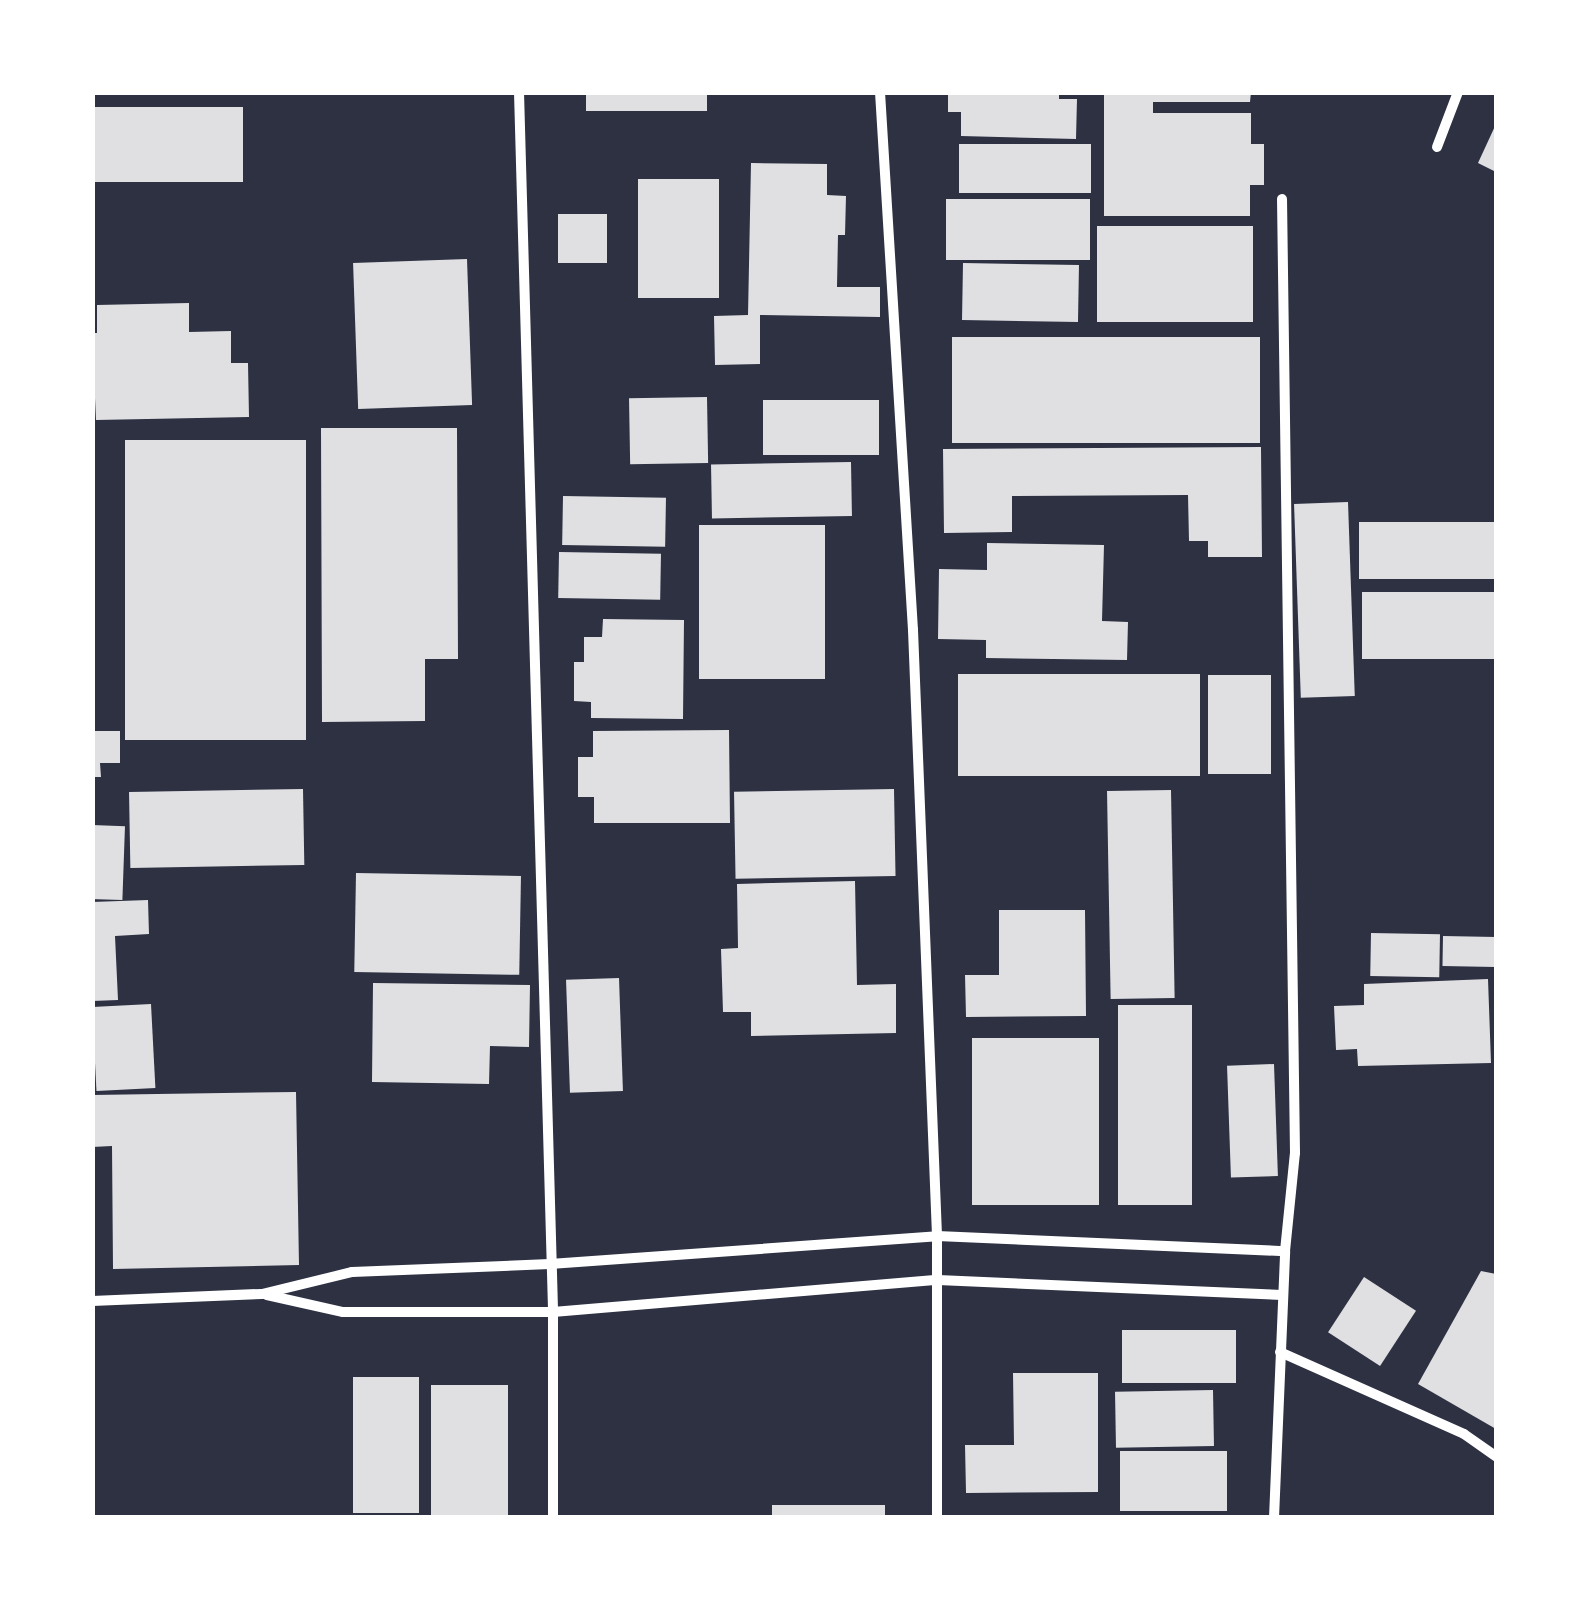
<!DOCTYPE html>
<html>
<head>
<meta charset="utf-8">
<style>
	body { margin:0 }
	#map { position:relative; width:1589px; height:1610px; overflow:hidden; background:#2d3142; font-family:Lato,sans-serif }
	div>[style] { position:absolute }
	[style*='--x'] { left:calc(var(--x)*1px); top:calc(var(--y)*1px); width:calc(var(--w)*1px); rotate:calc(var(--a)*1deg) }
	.building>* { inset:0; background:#e0e0e3; transform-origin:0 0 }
	.minor>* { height:10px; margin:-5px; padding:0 5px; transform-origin:5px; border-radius:5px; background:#fff }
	span { translate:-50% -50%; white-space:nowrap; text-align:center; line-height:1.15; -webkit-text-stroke:8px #fff; paint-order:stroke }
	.frame { position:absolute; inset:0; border:95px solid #fff; pointer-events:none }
</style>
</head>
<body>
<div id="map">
	<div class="building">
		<i style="left:586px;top:92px;width:121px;height:19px"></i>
		<i style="clip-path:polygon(948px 92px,1059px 92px,1059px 99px,1077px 99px,1076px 139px,961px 136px,961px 112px,948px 112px)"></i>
		<i style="clip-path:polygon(1104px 92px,1251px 92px,1250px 102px,1153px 102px,1153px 113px,1251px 113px,1251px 144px,1264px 144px,1264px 185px,1250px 185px,1250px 216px,1104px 216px)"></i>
		<i style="left:92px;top:107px;width:151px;height:75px"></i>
		<i style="clip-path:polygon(1496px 124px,1496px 172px,1478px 163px)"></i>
		<i style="left:959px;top:144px;width:132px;height:49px"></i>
		<i style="clip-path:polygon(751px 163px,827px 164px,827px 195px,846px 196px,845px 235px,838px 235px,837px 287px,880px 287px,880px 317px,760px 315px,760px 364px,715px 365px,714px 316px,748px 315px)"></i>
		<i style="left:638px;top:179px;width:81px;height:119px"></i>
		<i style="left:946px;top:199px;width:144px;height:61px"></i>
		<i style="left:607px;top:214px;width:49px;height:49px;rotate:90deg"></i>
		<i style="left:1097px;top:226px;width:156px;height:96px"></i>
		<i style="left:467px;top:259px;width:146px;height:114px;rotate:88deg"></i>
		<i style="left:963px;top:263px;width:116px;height:57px;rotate:1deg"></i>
		<i style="clip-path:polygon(189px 303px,189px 332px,231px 331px,231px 363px,248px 363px,249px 417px,96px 420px,92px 333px,97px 333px,97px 305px)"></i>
		<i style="left:952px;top:337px;width:308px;height:106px"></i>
		<i style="left:707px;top:397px;width:66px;height:78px;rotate:89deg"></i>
		<i style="left:879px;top:400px;width:55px;height:116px;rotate:90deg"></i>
		<i style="clip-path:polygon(321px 428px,457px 428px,458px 659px,425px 659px,425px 721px,322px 722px)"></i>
		<i style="left:306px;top:440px;width:300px;height:181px;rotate:90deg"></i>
		<i style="clip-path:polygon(1261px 447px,1262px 557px,1208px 557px,1208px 541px,1189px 541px,1188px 495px,1012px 496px,1012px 532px,944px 533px,943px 449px)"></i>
		<i style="left:851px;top:462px;width:54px;height:140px;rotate:89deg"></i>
		<i style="left:563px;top:496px;width:103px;height:49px;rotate:1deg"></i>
		<i style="left:1348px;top:502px;width:194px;height:54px;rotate:88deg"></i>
		<i style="left:1496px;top:522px;width:57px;height:137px;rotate:90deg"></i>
		<i style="left:825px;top:525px;width:154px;height:126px;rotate:90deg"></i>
		<i style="clip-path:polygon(987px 543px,1104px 545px,1102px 621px,1128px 622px,1127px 660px,986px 658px,986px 640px,938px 639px,939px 569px,987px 570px)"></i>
		<i style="left:559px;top:552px;width:102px;height:46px;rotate:1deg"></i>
		<i style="left:1496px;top:592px;width:67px;height:134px;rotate:90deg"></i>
		<i style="clip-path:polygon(603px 619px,684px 620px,683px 719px,591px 718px,591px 702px,574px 701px,574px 662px,584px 662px,584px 637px,602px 637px)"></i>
		<i style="left:958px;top:674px;width:242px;height:102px"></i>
		<i style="left:1271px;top:675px;width:99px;height:63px;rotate:90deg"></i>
		<i style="clip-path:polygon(729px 730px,730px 823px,594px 823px,594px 797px,578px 797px,578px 757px,593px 757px,593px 731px)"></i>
		<i style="clip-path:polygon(92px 731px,120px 731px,120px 763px,100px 763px,101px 777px,92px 777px)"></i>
		<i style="left:303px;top:789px;width:76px;height:174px;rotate:89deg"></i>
		<i style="left:894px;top:789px;width:87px;height:160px;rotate:89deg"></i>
		<i style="left:1171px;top:790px;width:208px;height:64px;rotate:89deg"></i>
		<i style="left:92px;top:825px;width:33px;height:74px;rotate:2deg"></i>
		<i style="left:356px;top:873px;width:165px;height:99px;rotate:1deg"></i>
		<i style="clip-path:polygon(855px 881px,857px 985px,896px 984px,896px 1033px,751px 1036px,751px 1012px,723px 1012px,721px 949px,738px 948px,737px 884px)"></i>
		<i style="clip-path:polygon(148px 900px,149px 934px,115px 936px,118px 1000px,92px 1001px,92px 902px)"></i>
		<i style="clip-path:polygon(999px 910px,1085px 910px,1086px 1016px,966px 1017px,965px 975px,999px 975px)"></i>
		<i style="left:1371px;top:933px;width:69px;height:43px;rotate:1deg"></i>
		<i style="left:1443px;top:936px;width:53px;height:30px;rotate:1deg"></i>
		<i style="left:619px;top:978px;width:113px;height:53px;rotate:88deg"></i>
		<i style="clip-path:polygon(1488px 979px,1491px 1063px,1358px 1066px,1357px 1049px,1336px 1050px,1334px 1006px,1364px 1005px,1364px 984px)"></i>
		<i style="clip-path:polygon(373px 983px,530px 985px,529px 1047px,490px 1046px,489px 1084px,372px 1082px)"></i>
		<i style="left:151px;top:1004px;width:84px;height:59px;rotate:87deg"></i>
		<i style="left:1118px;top:1005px;width:74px;height:200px"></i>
		<i style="left:972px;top:1038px;width:127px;height:167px"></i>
		<i style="left:1274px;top:1064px;width:112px;height:47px;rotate:88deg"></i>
		<i style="clip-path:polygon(296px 1092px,299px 1265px,113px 1269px,112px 1146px,92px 1147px,92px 1095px)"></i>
		<i style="clip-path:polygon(1481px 1271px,1496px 1274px,1496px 1429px,1418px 1384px)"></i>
		<i style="left:1364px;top:1277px;width:62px;height:66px;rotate:33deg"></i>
		<i style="left:1236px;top:1330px;width:53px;height:114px;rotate:90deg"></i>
		<i style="clip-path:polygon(1013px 1373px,1098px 1373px,1098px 1492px,966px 1493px,965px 1445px,1014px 1445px)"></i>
		<i style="left:353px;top:1377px;width:66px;height:136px"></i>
		<i style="left:508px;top:1385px;width:133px;height:77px;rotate:90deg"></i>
		<i style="left:1213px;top:1390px;width:56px;height:98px;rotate:89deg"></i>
		<i style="left:1120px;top:1451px;width:107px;height:60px"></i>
		<i style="left:885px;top:1505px;width:13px;height:113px;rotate:90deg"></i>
	</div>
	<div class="minor">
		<i style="--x:519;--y:92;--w:1220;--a:88.4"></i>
		<i style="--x:553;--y:1312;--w:206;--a:90"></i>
		<i style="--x:880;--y:92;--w:539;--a:86.49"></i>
		<i style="--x:913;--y:630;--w:606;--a:87.73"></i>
		<i style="--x:937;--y:1236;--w:282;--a:90"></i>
		<i style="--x:1437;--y:147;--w:59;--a:-69.1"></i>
		<i style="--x:267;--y:1295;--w:78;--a:12.6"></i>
		<i style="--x:343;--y:1312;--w:210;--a:0"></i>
		<i style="--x:553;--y:1312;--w:386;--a:-4.8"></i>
		<i style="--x:938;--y:1280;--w:345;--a:2.5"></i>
		<i style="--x:92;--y:1301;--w:170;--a:-2.4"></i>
		<i style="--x:262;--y:1294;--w:93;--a:-13.7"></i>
		<i style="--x:352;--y:1272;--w:198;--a:-2.3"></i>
		<i style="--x:550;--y:1264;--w:388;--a:-4.1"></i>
		<i style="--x:937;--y:1236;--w:348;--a:2.5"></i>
		<i style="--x:1280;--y:1352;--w:201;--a:24"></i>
		<i style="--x:1464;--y:1434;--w:39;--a:35"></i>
		<i style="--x:1274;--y:1518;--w:267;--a:-87.6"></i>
		<i style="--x:1285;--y:1251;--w:99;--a:-84.2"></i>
		<i style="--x:1295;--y:1153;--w:954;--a:-90.78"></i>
	</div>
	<div class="frame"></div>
</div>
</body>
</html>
